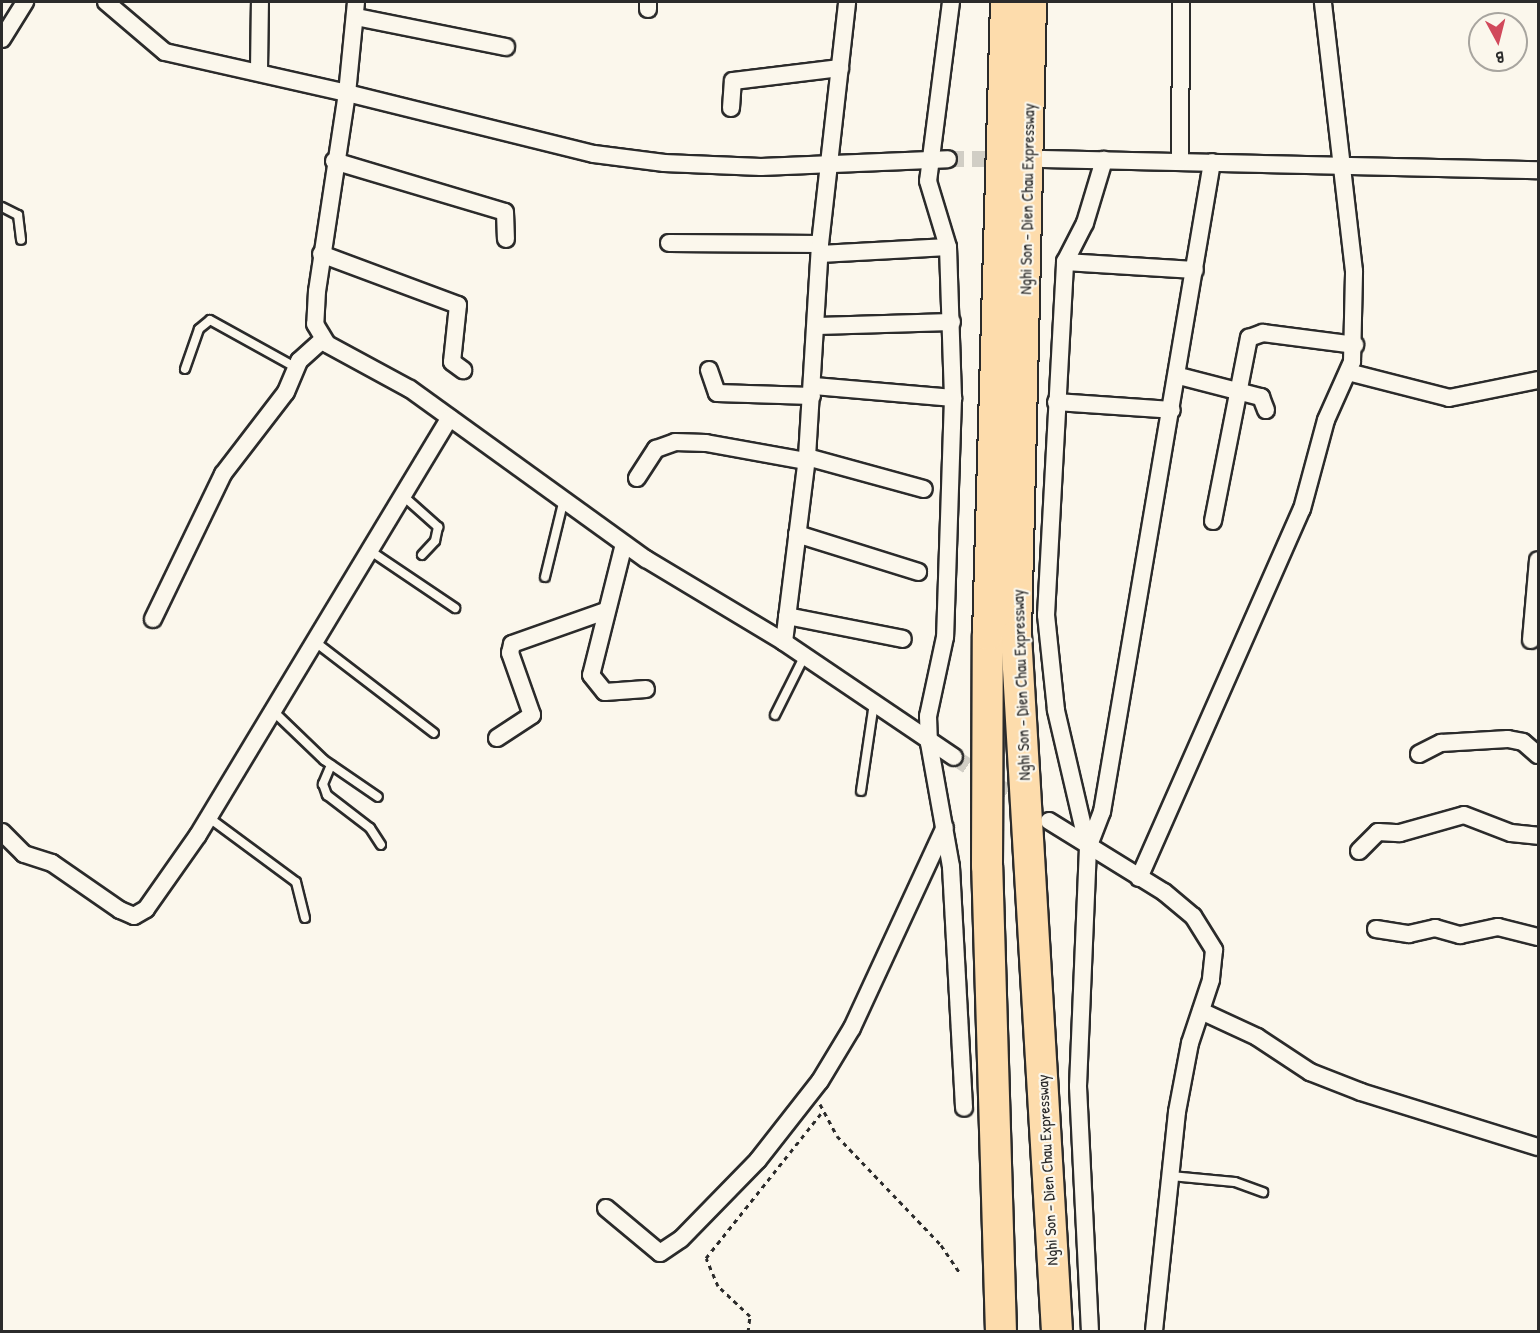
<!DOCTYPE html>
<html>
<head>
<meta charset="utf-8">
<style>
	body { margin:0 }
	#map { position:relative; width:1540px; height:1333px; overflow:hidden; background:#fbf7ec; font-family:"Patrick Hand",sans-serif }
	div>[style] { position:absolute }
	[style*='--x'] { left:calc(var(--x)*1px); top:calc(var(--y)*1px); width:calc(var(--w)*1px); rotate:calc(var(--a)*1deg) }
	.street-tunnel>* { height:16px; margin-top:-8px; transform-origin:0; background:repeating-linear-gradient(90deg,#d1cec5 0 16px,transparent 0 24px) }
	.path>* { height:3px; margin-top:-1.5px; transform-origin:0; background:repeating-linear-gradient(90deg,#2b2b2b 0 4.5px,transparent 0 9px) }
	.roads { filter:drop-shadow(2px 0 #2b2b2b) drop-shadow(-2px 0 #2b2b2b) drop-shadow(0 2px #2b2b2b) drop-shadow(0 -2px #2b2b2b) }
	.lane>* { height:8px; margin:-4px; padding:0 4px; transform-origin:4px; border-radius:4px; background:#fbf7ec }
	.street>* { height:16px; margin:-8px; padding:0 8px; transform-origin:8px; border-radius:8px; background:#fbf7ec }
	.highway>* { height:30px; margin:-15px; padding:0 15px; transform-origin:15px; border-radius:15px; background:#fddcac }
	span { translate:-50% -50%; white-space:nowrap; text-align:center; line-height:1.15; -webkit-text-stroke:4.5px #fbf7ec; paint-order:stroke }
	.street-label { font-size:16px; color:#2b2b2b }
	.frame { position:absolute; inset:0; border:3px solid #2b2b2b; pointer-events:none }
	.north { position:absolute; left:1468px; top:12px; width:60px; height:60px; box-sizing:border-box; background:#fbf7ec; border:2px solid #a8a59f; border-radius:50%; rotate:173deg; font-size:16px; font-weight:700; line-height:24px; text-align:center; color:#2b2b2b }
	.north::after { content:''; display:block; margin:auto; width:21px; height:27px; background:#d1495b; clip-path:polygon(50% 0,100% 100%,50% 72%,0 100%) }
</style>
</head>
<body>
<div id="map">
	<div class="street-tunnel">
		<i style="--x:948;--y:159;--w:61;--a:0"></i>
		<i style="--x:954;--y:757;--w:89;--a:33.5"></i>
	</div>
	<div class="path">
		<i style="--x:820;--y:1104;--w:36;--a:62"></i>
		<i style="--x:837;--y:1136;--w:151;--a:46.3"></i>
		<i style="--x:941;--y:1245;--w:34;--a:56"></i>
		<i style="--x:748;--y:1332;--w:16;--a:-83"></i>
		<i style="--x:750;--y:1316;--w:44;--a:-136.8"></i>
		<i style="--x:718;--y:1286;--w:30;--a:-113"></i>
		<i style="--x:706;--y:1258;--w:186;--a:-51.5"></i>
	</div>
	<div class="roads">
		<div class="lane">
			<i style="--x:2;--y:207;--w:18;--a:27"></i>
			<i style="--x:18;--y:215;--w:25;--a:83"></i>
			<i style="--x:185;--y:369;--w:42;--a:-70.7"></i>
			<i style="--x:199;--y:329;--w:14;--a:-39"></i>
			<i style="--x:210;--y:320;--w:97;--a:28.9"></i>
			<i style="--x:401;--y:494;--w:50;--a:41.7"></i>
			<i style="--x:438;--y:527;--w:14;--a:102"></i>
			<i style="--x:435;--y:541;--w:19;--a:133"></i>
			<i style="--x:369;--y:550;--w:104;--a:34"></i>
			<i style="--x:545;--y:577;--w:76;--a:-76.3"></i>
			<i style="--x:314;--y:641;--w:151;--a:37.5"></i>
			<i style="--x:272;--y:710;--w:72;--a:43.9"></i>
			<i style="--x:324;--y:760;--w:65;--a:34.4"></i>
			<i style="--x:775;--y:715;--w:65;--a:-63.4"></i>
			<i style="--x:331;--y:765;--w:21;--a:113"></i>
			<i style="--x:323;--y:784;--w:12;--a:70"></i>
			<i style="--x:327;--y:795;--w:54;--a:37.5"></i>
			<i style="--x:370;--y:828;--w:20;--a:57"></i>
			<i style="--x:861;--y:791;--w:89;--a:-81.6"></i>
			<i style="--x:208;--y:817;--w:109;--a:36.5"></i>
			<i style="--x:296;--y:882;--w:37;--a:76"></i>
			<i style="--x:1171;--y:1176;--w:64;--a:5.4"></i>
			<i style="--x:1235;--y:1182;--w:30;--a:20"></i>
		</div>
		<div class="street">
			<i style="--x:106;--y:2;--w:77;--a:40.3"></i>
			<i style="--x:165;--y:52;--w:187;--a:12.7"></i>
			<i style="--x:347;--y:93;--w:200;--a:98.6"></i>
			<i style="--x:317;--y:291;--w:33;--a:93"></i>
			<i style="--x:315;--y:324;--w:23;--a:59"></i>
			<i style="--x:327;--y:344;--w:94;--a:28.5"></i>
			<i style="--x:410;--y:389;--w:291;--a:35.8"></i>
			<i style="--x:646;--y:559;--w:161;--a:31"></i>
			<i style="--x:784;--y:642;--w:205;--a:34.1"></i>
			<i style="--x:356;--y:2;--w:91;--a:95.6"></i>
			<i style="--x:347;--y:93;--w:254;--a:13.9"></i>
			<i style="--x:594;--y:154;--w:71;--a:7.3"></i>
			<i style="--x:664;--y:163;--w:97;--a:2.4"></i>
			<i style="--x:761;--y:167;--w:187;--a:-2.4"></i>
			<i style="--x:648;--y:2;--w:7;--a:90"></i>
			<i style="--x:951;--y:2;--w:180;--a:97.3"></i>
			<i style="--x:928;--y:181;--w:69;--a:73.1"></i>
			<i style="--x:948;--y:247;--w:151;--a:88.1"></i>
			<i style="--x:953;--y:398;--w:239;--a:91.9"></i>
			<i style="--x:945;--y:637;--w:81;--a:102.1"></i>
			<i style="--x:928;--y:716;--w:27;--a:88"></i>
			<i style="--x:929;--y:743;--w:126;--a:79.9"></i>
			<i style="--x:951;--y:867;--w:241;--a:86.9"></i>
			<i style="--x:356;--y:17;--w:153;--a:11.3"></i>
			<i style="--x:2;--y:39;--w:44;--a:-58.1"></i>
			<i style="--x:259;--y:70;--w:68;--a:-89.2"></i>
			<i style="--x:731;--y:108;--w:27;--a:-86"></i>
			<i style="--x:733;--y:81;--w:108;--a:-6.9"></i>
			<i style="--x:1043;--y:159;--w:495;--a:1.3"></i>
			<i style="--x:334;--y:161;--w:178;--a:16.6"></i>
			<i style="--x:505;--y:212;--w:27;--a:88"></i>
			<i style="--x:1180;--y:162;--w:160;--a:-89.6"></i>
			<i style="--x:669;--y:243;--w:151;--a:0.4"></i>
			<i style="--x:321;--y:254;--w:146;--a:20.4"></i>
			<i style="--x:458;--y:305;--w:57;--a:96"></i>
			<i style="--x:452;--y:362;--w:14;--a:36"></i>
			<i style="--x:820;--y:254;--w:128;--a:-3.1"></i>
			<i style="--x:1065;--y:262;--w:130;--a:3.5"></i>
			<i style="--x:817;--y:326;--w:135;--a:-1.7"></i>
			<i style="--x:709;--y:370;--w:24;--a:71"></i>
			<i style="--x:717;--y:393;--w:95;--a:1.8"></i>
			<i style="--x:1348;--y:372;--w:104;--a:14.4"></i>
			<i style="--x:1449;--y:398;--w:91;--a:-11.4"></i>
			<i style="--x:1179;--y:376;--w:85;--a:14.4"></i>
			<i style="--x:1261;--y:397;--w:14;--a:69"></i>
			<i style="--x:814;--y:386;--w:140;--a:4.9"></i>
			<i style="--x:1056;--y:402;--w:116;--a:3.9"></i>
			<i style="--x:807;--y:457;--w:121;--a:15.3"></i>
			<i style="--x:637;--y:478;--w:35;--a:-57"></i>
			<i style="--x:656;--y:449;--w:20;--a:-20"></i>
			<i style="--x:675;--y:442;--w:31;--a:2"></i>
			<i style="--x:706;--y:443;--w:102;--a:10.2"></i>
			<i style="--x:1213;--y:521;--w:187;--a:-78.9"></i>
			<i style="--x:1249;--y:338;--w:15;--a:-20"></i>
			<i style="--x:1263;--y:333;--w:93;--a:7.4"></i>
			<i style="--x:797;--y:534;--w:127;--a:17.4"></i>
			<i style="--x:624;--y:544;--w:135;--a:104.1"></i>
			<i style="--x:591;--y:675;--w:22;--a:51"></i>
			<i style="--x:605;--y:692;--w:41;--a:-4.2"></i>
			<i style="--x:787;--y:616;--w:118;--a:11.2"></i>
			<i style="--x:153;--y:619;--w:161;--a:-64.2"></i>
			<i style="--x:223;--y:474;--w:103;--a:-52.5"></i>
			<i style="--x:286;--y:392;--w:34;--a:-67"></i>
			<i style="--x:299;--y:361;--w:31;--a:-42"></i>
			<i style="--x:1531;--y:640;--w:80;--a:-85"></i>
			<i style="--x:784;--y:642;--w:186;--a:-82.9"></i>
			<i style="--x:807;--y:457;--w:213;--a:-86.5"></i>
			<i style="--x:820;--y:244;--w:244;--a:-83.6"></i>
			<i style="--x:497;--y:738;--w:42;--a:-33.3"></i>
			<i style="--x:532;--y:715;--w:66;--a:-109.5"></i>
			<i style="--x:510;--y:653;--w:9;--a:-77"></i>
			<i style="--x:512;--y:644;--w:99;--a:-19.5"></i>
			<i style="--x:1419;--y:754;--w:25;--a:-27"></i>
			<i style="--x:1441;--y:743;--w:67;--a:-3.4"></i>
			<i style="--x:1508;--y:739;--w:15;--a:11"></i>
			<i style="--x:1523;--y:742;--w:20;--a:41"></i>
			<i style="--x:1049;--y:821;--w:135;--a:31.7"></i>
			<i style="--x:1164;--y:892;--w:38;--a:40"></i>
			<i style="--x:1193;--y:916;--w:40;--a:58"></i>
			<i style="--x:1214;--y:950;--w:30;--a:96"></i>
			<i style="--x:1211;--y:980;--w:66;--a:108.4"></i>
			<i style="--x:1190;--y:1043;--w:70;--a:100.7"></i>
			<i style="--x:1177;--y:1112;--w:221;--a:96"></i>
			<i style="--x:2;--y:832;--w:31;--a:45"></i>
			<i style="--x:24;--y:854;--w:29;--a:18"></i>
			<i style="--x:52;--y:863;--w:83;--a:34.7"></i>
			<i style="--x:120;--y:910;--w:15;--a:23"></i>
			<i style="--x:134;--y:916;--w:14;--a:-30"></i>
			<i style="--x:146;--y:909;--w:90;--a:-54.9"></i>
			<i style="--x:198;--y:835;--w:487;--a:-58.9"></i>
			<i style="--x:1088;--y:848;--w:39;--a:-69"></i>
			<i style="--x:1102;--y:812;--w:659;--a:-80.39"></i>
			<i style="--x:1359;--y:851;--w:27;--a:-45"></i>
			<i style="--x:1378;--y:832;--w:22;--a:3"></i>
			<i style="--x:1400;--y:833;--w:66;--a:-15.7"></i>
			<i style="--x:1464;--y:815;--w:50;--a:21"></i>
			<i style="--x:1511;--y:833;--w:27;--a:6"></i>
			<i style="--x:1139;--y:878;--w:403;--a:-66.2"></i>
			<i style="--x:1302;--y:509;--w:92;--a:-74.9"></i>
			<i style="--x:1326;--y:420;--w:64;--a:-65.9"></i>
			<i style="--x:1352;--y:362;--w:91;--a:-88.7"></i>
			<i style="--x:1354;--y:271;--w:271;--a:-96.6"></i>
			<i style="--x:1376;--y:929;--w:33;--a:9"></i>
			<i style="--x:1409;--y:934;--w:27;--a:-13"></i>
			<i style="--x:1435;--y:928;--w:26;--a:16"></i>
			<i style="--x:1460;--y:935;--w:39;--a:-12"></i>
			<i style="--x:1498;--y:927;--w:41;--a:14"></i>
			<i style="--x:1201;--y:1011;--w:62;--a:24.9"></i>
			<i style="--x:1257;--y:1037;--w:64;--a:33.4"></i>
			<i style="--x:1310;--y:1072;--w:55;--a:21.4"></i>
			<i style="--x:1361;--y:1092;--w:185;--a:17.3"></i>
			<i style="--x:606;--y:1208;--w:70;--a:39.8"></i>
			<i style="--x:660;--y:1253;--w:25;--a:-34"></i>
			<i style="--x:681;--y:1239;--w:110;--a:-45.7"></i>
			<i style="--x:758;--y:1160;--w:100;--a:-51.9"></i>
			<i style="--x:820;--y:1081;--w:62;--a:-58.9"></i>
			<i style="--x:852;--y:1028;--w:221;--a:-65.2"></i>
			<i style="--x:1090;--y:1332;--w:246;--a:-92.8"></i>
			<i style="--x:1078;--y:1086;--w:238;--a:-87.6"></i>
			<i style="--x:1088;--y:848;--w:142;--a:-103.1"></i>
			<i style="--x:1056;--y:710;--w:96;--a:-96"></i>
			<i style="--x:1046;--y:615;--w:354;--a:-86.9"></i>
			<i style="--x:1065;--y:262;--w:44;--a:-62.9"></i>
			<i style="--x:1085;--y:223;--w:66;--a:-73.2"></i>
		</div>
		<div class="highway">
			<i style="--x:1031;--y:2;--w:633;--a:91.36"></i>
			<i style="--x:1016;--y:635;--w:698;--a:86.63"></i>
			<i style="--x:1001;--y:1332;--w:466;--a:-91.7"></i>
			<i style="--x:987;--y:866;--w:231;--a:-89.8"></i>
			<i style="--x:988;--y:635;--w:633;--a:-88.37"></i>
		</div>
	</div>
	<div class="street-label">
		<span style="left:1027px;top:199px;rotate:-89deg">Nghi Son - Dien Chau Expressway</span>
		<span style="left:1021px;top:685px;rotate:-92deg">Nghi Son - Dien Chau Expressway</span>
		<span style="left:1047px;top:1170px;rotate:-93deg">Nghi Son - Dien Chau Expressway</span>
	</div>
	<div class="frame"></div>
	<div class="north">B</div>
</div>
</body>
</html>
